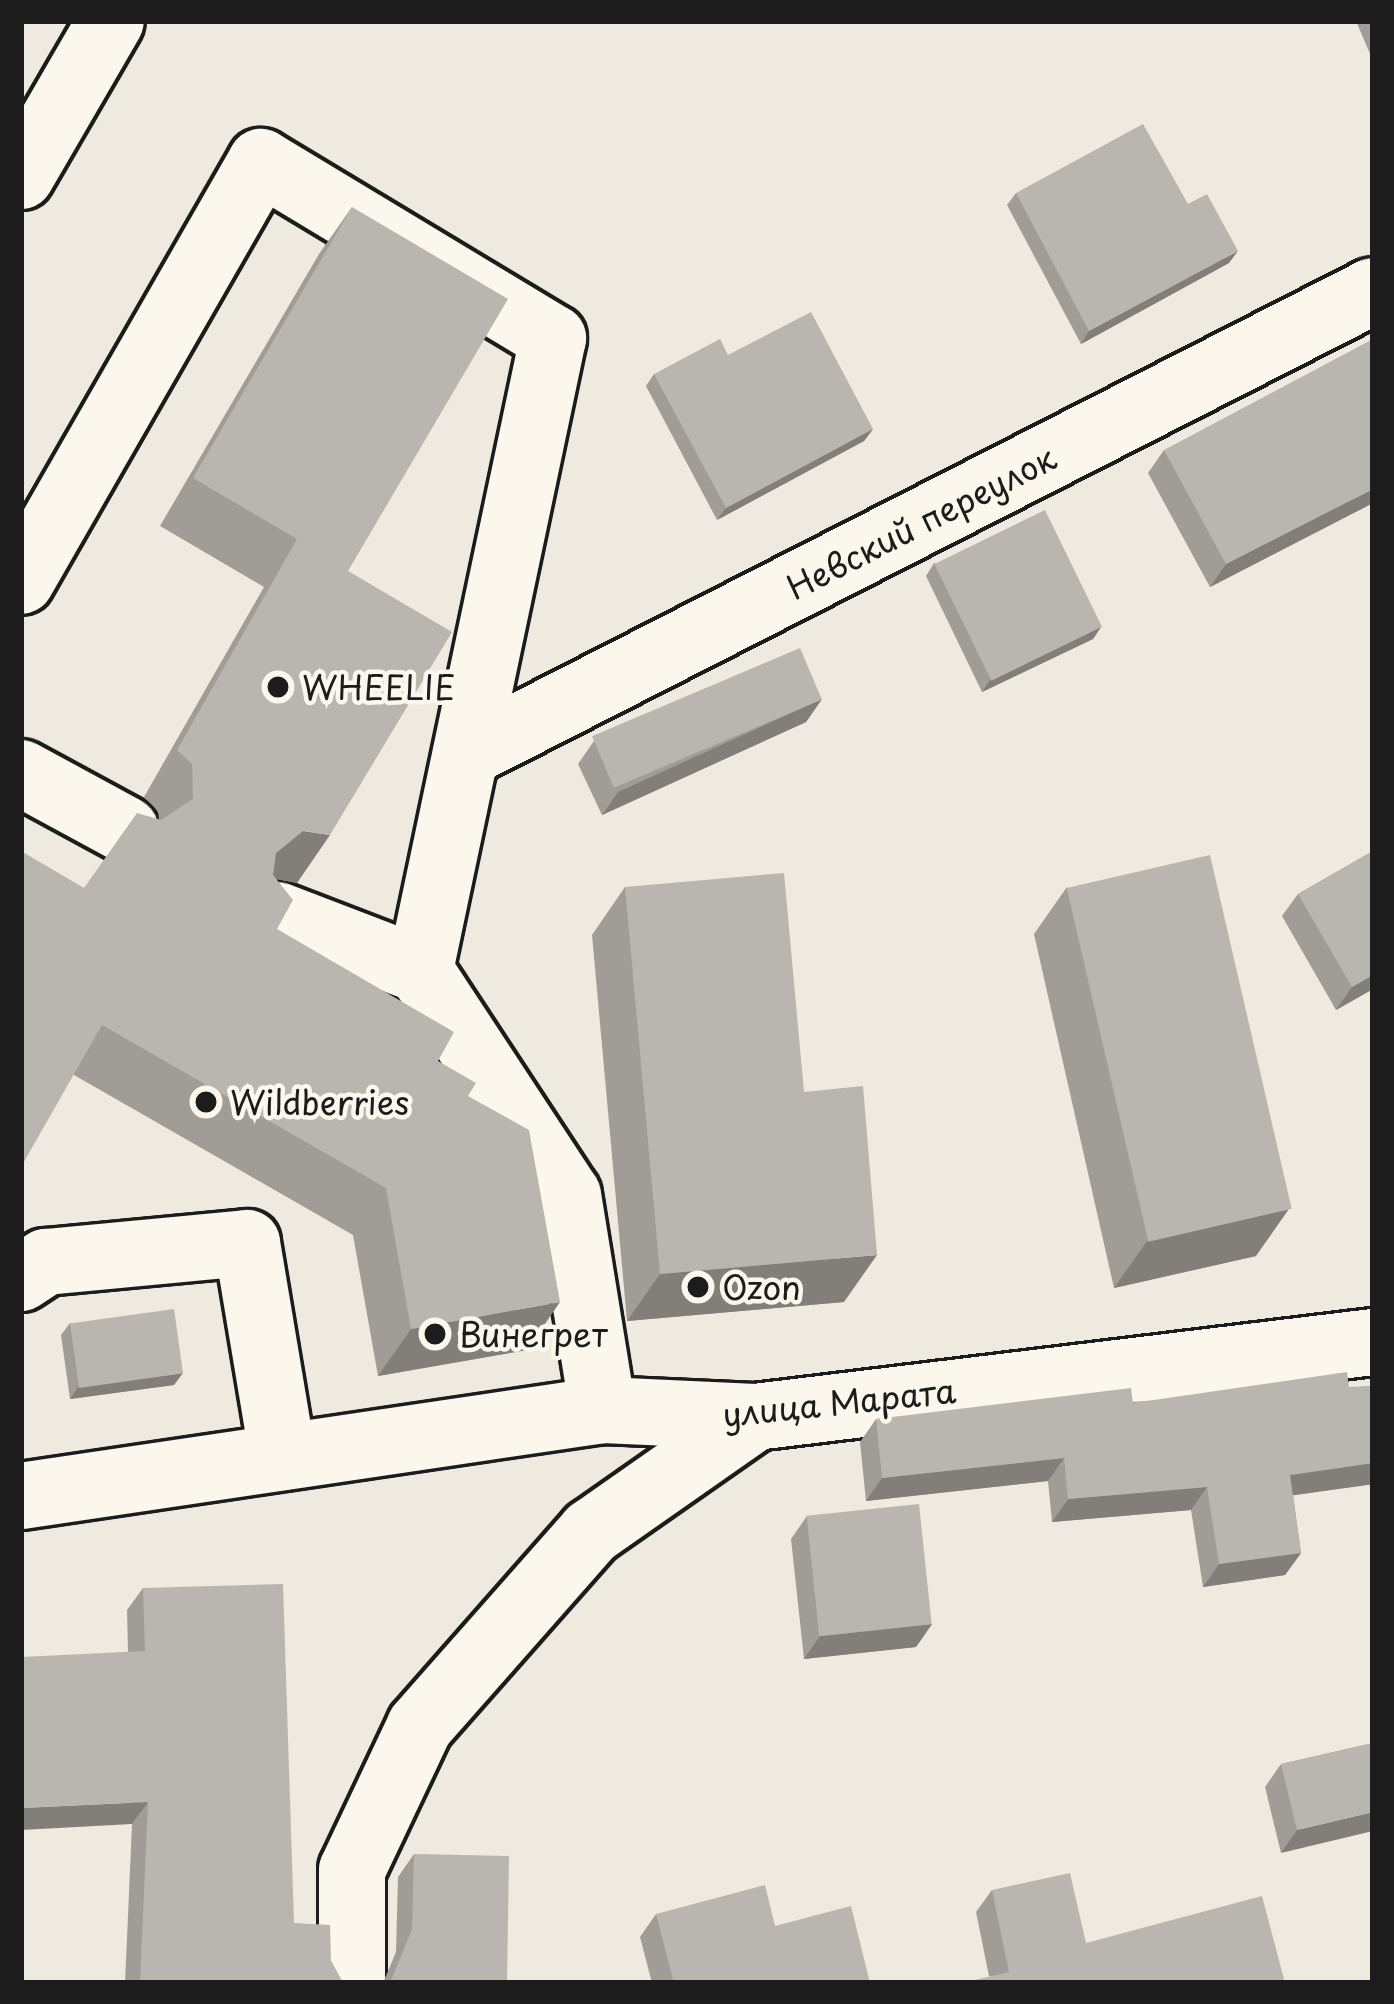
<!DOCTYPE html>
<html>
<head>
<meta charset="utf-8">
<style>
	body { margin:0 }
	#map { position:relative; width:1394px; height:2004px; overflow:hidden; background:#eeeadf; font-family:"Playpen Sans",sans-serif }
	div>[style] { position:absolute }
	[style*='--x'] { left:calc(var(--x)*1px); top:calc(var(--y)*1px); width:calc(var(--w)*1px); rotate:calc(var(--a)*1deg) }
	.roads { filter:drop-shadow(3px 0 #1c1c1c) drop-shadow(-3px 0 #1c1c1c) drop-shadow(0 3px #1c1c1c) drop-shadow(0 -3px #1c1c1c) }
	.minor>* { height:66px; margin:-33px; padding:0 33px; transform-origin:33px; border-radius:33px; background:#fbf7ec }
	.major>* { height:66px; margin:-33px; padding:0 33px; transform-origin:33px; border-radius:33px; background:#fbf7ec }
	.wall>* { inset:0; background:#9f9d96 }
	.shaded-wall>* { inset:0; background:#827f7a }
	.building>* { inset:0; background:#b9b6af; transform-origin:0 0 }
	.dots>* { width:33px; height:33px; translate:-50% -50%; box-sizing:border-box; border:6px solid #fbf7ec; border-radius:50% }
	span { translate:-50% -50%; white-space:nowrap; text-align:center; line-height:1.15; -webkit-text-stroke:9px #fbf7ec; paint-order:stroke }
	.street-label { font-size:33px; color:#1c1c1c }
	.poi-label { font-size:33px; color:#1c1c1c }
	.left { translate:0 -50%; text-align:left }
	.frame { position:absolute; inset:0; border:24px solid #1c1c1c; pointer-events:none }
</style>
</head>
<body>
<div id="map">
	<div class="roads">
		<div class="minor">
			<i style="--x:21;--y:581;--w:483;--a:-60.2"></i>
			<i style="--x:261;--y:162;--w:341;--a:31.1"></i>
			<i style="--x:553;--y:338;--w:646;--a:101.88"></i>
			<i style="--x:420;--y:970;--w:269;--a:56.7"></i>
			<i style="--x:568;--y:1195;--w:218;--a:80.8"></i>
			<i style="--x:468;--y:753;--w:1016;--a:-27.04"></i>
			<i style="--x:21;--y:773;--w:119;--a:28.5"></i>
			<i style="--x:277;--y:915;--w:153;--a:21"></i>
			<i style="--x:21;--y:1278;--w:30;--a:-33"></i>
			<i style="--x:46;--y:1262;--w:202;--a:-5.4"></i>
			<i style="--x:247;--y:1243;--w:217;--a:80.5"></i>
			<i style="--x:21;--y:1496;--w:588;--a:-8.41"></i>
			<i style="--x:603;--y:1410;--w:152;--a:2.6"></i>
			<i style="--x:755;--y:1417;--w:623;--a:-6.92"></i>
			<i style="--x:352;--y:1983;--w:113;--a:-90"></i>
			<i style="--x:352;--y:1870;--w:159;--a:-64.7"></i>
			<i style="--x:420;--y:1726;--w:259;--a:-48.6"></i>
			<i style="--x:591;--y:1532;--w:200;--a:-35"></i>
		</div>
		<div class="major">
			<i style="--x:21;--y:176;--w:179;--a:-59.9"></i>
		</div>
	</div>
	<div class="wall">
		<i style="clip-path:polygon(1356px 21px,1373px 21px,1373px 61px)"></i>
		<i style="clip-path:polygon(1016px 193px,1188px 204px,1229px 263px,1081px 344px,1007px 205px)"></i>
		<i style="clip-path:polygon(352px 207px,348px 571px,297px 883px,277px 879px,277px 929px,438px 1061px,468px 1096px,527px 1350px,378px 1376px,353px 1235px,74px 1075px,84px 888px,159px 819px,158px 811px,144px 797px,264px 587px,160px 526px,319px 254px)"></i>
		<i style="clip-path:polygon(728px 355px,873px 429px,864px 441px,717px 520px,646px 386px,654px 374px)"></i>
		<i style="clip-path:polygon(1164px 450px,1373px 503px,1210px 587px,1148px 473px)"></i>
		<i style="clip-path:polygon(934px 563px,1101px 627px,1093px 639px,982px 692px,926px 576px)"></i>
		<i style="clip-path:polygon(822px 699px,806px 722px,602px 815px,578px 764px,594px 741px)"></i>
		<i style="clip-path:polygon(1373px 851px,1373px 989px,1336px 1010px,1282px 916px,1298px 894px)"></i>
		<i style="clip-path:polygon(625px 887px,804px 1092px,844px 1302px,627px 1321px,592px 935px)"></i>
		<i style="clip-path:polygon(1067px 887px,1256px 1256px,1114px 1288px,1034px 934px)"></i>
		<i style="clip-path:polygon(70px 1323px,174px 1385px,70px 1399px,61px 1335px)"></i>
		<i style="clip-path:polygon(1373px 1386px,1373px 1484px,1293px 1495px,1301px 1553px,1285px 1575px,1203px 1587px,1191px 1510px,1052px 1522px,1048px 1481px,866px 1501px,860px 1442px,876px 1419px)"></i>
		<i style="clip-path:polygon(807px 1516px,932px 1624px,916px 1647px,804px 1659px,791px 1539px)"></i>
		<i style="clip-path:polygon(143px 1588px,294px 1923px,331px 1961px,343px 1983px,125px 1983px,132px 1824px,127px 1610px)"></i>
		<i style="clip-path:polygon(1373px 1743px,1281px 1853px,1265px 1787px,1281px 1764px)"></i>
		<i style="clip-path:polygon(414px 1854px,507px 1983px,383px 1983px,396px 1952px,398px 1877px)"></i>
		<i style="clip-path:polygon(992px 1890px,1086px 1943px,1285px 1983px,989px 1976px,976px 1912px)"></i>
		<i style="clip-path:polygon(656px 1914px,775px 1926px,870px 1983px,652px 1983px,640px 1937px)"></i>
	</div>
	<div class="shaded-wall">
		<i style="clip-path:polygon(1238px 251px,1229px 263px,1081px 344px,1089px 331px)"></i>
		<i style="clip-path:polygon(873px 429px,864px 441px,717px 520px,726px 508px)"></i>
		<i style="clip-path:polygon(1373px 489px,1373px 503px,1210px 587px,1226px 564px)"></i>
		<i style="clip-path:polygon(1101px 627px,1093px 639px,982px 692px,990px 680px)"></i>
		<i style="clip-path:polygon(822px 699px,806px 722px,602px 815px,618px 792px)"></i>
		<i style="clip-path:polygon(303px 831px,330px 835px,297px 883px,270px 878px,276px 853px)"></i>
		<i style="clip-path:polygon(1373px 975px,1373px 989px,1336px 1010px,1352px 987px)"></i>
		<i style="clip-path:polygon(1289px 1209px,1256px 1256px,1114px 1288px,1147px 1241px)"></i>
		<i style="clip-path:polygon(877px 1255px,844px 1302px,627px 1321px,660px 1274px)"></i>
		<i style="clip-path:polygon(560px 1302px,527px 1350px,378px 1376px,411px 1329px)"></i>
		<i style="clip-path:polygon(183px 1373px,174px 1385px,70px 1399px,78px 1387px)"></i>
		<i style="clip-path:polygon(1064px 1458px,1048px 1481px,866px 1501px,882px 1478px)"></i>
		<i style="clip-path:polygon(1373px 1463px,1373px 1484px,1274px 1498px,1290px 1475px)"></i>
		<i style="clip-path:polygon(1207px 1487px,1191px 1510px,1052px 1522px,1068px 1499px)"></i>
		<i style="clip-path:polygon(1301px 1553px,1285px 1575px,1203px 1587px,1219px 1564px)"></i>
		<i style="clip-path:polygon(932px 1624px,916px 1647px,804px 1659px,820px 1636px)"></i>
		<i style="clip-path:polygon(148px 1802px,132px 1824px,21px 1830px,21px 1808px)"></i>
		<i style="clip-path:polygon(1373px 1812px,1373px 1831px,1281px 1853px,1297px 1830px)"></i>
	</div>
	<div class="building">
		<i style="clip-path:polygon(1143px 124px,1188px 204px,1207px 194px,1238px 251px,1089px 331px,1016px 193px)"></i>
		<i style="clip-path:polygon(352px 207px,508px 299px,348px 571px,452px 632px,330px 835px,303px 831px,276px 853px,273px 875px,293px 900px,277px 929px,454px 1032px,438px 1061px,476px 1083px,468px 1096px,529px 1130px,560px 1302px,411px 1329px,386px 1188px,102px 1025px,21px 1167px,21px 851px,84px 888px,137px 813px,161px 820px,193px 799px,192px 764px,177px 750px,297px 539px,193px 478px)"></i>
		<i style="clip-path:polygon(811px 312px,873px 429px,726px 508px,654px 374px,720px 339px,728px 355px)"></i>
		<i style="clip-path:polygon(1373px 339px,1373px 489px,1226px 564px,1164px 450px)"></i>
		<i style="left:1045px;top:510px;width:130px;height:123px;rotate:64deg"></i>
		<i style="left:800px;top:648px;width:56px;height:226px;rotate:67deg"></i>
		<i style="clip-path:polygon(1373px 851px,1373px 975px,1352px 987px,1298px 894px)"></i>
		<i style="left:1210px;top:855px;width:363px;height:147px;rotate:77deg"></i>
		<i style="clip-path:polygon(784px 873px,804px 1092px,863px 1086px,877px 1255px,660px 1274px,625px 887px)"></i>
		<i style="left:174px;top:1309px;width:65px;height:105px;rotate:82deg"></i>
		<i style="clip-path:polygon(1347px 1372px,1349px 1387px,1373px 1386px,1373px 1463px,1290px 1475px,1301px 1553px,1219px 1564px,1207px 1487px,1068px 1499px,1064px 1458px,882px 1478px,876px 1419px,1131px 1388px,1133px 1403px)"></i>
		<i style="left:919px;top:1504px;width:121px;height:113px;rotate:84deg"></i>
		<i style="clip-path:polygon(283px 1584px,294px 1923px,330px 1925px,331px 1961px,343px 1983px,140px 1983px,148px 1802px,21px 1808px,21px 1657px,145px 1651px,143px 1588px)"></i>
		<i style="clip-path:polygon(1373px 1743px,1373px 1812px,1297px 1830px,1281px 1764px)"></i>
		<i style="clip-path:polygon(414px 1854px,509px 1856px,507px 1983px,390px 1983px,412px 1929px)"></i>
		<i style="clip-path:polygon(1070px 1873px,1086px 1943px,1262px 1896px,1285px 1983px,962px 1983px,1009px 1972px,992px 1890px)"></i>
		<i style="clip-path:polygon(765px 1885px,775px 1926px,851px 1906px,870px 1983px,674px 1983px,656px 1914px)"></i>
	</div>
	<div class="dots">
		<i style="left:278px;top:687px;background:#1c1c1c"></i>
		<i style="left:206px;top:1102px;background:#1c1c1c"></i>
		<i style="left:698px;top:1287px;background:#1c1c1c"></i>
		<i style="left:435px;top:1334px;background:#1c1c1c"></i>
	</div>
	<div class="street-label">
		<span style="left:921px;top:522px;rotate:-27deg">Невский переулок</span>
		<span style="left:839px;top:1402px;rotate:-6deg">улица Марата</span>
	</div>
	<div class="poi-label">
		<span class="left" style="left:302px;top:687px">WHEELIE</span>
		<span class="left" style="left:230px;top:1102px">Wildberries</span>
		<span class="left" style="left:722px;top:1287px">Ozon</span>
		<span class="left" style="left:459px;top:1334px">Винегрет</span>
	</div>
	<div class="frame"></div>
</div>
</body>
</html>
